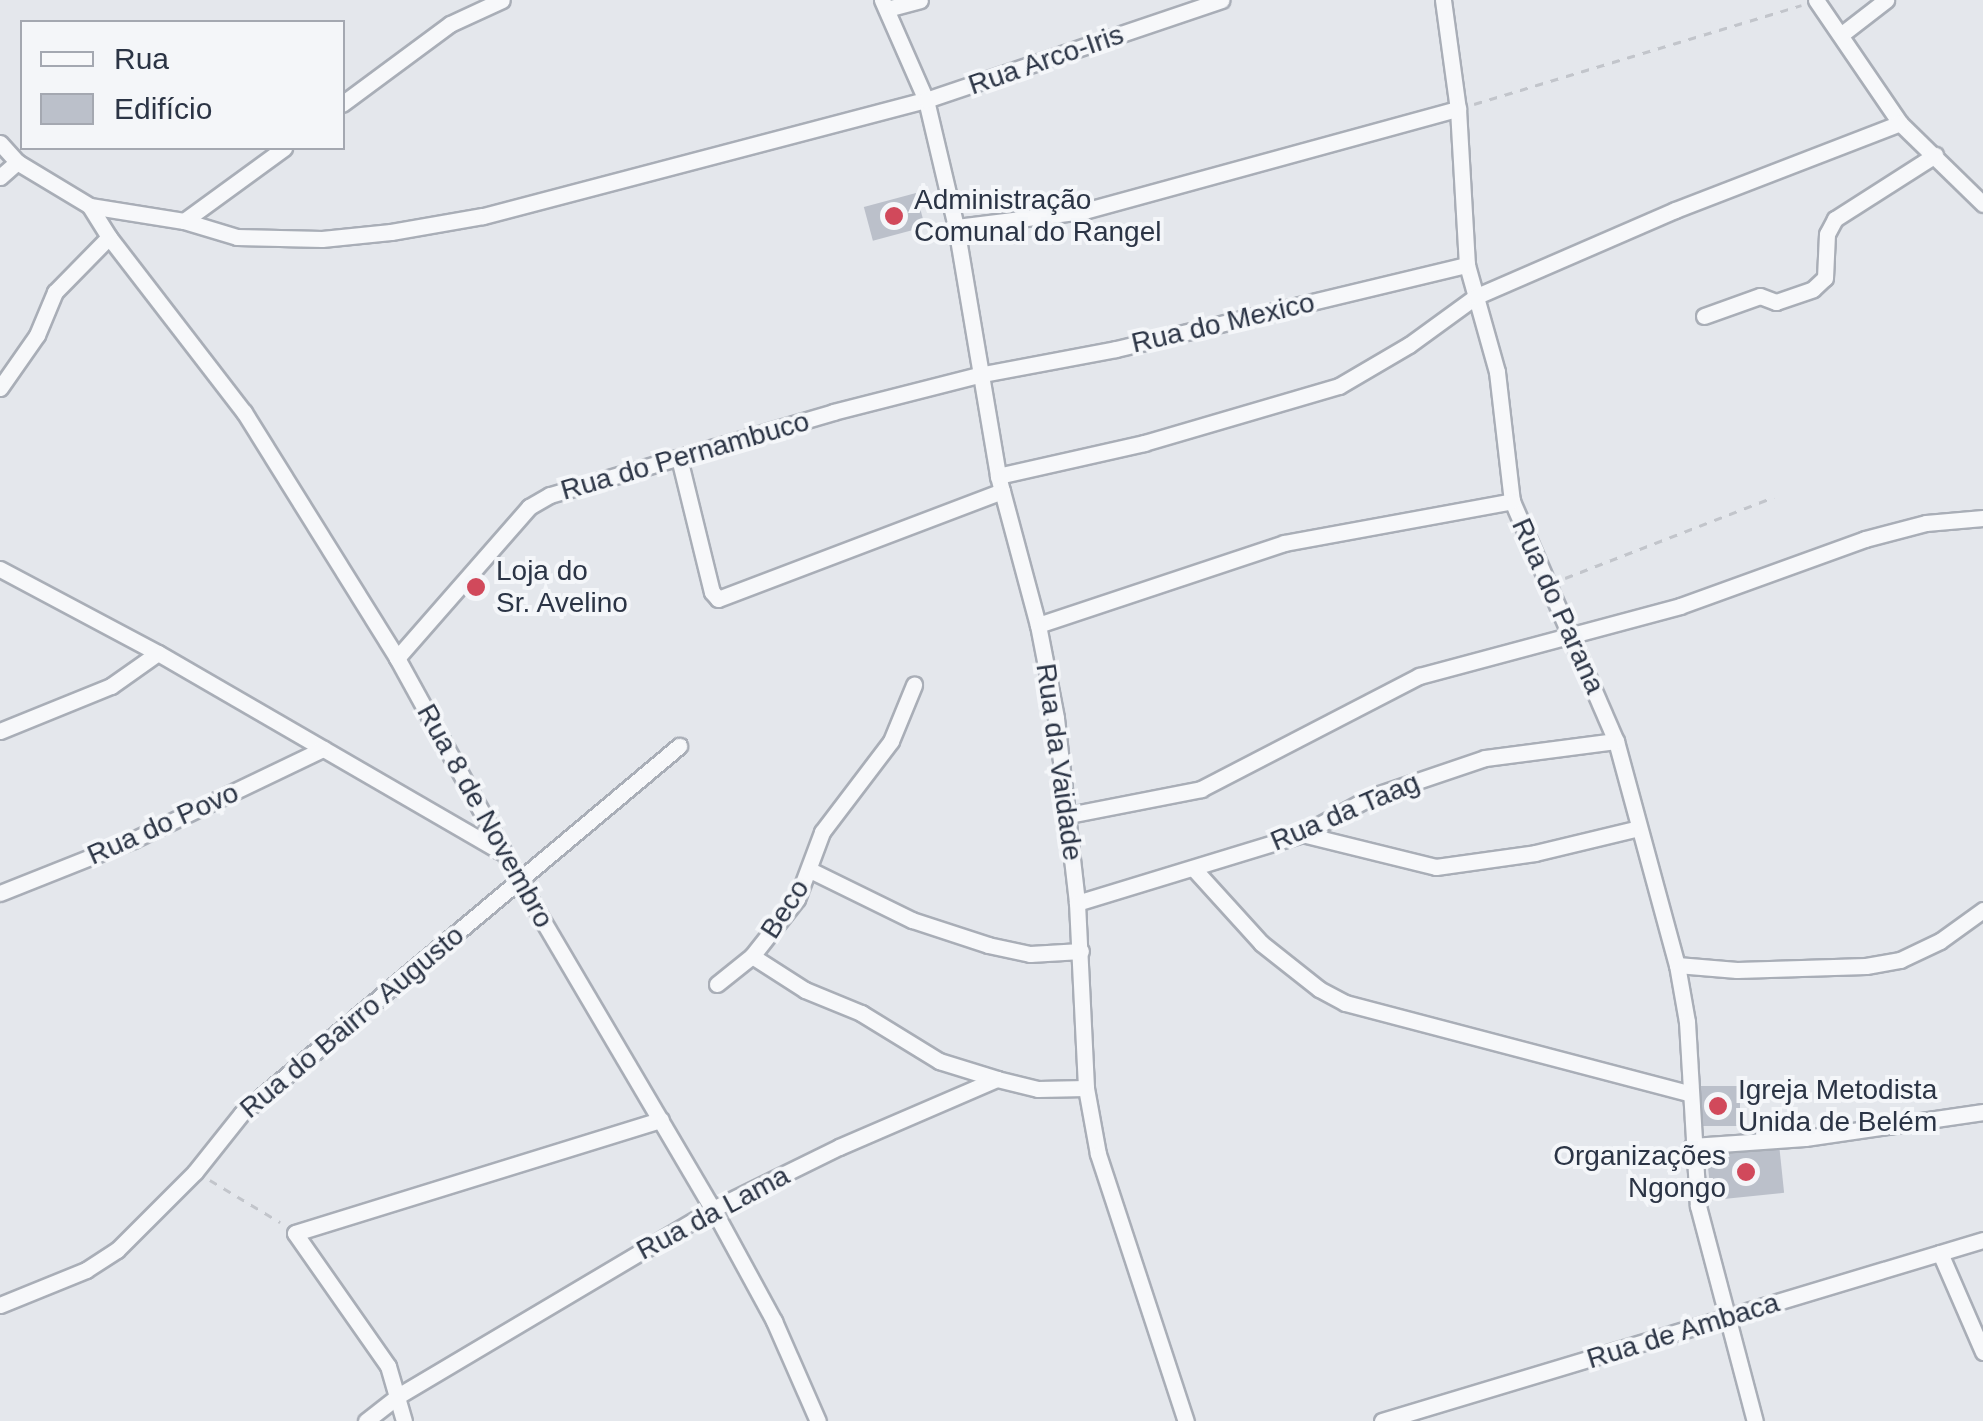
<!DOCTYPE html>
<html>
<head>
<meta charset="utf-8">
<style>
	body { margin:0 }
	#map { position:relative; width:1983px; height:1421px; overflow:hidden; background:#e4e7ec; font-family:Helvetica,sans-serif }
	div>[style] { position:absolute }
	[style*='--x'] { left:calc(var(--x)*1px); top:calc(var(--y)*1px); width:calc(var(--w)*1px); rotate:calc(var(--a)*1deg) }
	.building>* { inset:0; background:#bbc0ca; transform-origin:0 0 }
	.path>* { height:2.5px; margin-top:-1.25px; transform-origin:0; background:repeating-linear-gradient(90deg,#c2c5cb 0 8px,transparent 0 16px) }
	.roads { filter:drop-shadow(2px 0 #a9aeb7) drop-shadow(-2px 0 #a9aeb7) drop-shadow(0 2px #a9aeb7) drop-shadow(0 -2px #a9aeb7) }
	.minor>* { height:15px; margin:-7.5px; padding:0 7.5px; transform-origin:7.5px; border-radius:7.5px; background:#f7f8fa }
	.dots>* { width:28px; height:28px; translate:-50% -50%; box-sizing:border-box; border:5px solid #f4f6f9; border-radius:50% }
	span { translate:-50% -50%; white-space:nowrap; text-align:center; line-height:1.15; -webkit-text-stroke:8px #f4f6f9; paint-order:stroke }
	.street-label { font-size:28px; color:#2b3445 }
	.poi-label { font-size:28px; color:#2b3445 }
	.left { translate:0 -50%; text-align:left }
	.right { translate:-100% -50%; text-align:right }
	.legend { position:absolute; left:20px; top:20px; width:325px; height:130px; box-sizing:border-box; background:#f4f6f9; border:2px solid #a4a8b1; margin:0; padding:12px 18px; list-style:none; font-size:30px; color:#2b3445 }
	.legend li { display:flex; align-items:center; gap:20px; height:50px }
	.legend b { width:50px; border:2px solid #a4a8b1 }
</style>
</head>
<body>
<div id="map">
	<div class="building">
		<i style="left:916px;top:193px;width:35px;height:54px;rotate:75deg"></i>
		<i style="left:1697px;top:1086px;width:43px;height:40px"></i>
		<i style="left:1779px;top:1144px;width:49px;height:73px;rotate:84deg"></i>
	</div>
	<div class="path">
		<i style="--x:1474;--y:104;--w:342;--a:-16.8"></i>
		<i style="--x:1565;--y:578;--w:224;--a:-21.2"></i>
		<i style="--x:210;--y:1180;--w:82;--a:31"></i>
	</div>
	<div class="roads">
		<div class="minor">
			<i style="--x:882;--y:0;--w:109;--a:66.3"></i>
			<i style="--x:926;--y:100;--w:130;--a:76.7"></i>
			<i style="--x:956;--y:227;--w:253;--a:80.4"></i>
			<i style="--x:998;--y:476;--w:154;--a:75"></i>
			<i style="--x:1038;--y:625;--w:95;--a:79"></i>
			<i style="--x:1056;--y:718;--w:186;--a:83.5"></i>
			<i style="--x:1077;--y:903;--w:185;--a:87.2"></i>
			<i style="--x:1086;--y:1088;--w:67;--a:79.7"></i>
			<i style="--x:1098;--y:1154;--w:281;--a:71.8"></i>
			<i style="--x:1443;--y:0;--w:110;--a:82.2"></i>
			<i style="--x:1458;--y:109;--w:156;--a:86.7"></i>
			<i style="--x:1467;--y:265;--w:111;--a:74.3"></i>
			<i style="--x:1497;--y:372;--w:130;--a:83.4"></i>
			<i style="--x:1512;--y:501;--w:262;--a:66.6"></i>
			<i style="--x:1616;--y:741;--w:232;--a:74.8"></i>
			<i style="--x:1677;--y:965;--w:58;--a:80"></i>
			<i style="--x:1687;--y:1022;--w:184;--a:86.6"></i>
			<i style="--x:1698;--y:1206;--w:222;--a:75.2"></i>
			<i style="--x:1816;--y:0;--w:149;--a:55.7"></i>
			<i style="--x:1900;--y:123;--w:116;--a:44.3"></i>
			<i style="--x:887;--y:9;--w:34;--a:-15"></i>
			<i style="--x:1842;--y:34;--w:56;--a:-37.7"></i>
			<i style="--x:342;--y:104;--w:134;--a:-36.5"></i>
			<i style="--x:450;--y:24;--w:57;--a:-24.8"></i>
			<i style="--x:0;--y:143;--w:25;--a:48"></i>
			<i style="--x:17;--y:162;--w:85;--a:31.1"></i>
			<i style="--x:90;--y:206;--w:95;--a:9.1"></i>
			<i style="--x:184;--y:221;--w:55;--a:16.8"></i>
			<i style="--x:237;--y:237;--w:85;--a:1.3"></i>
			<i style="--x:322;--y:239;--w:69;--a:-5.8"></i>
			<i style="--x:391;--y:232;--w:93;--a:-9.9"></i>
			<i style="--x:483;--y:216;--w:458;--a:-14.7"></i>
			<i style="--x:926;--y:100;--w:312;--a:-18.7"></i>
			<i style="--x:0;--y:177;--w:23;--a:-41"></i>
			<i style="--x:184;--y:221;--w:124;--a:-36.1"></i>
			<i style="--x:956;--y:227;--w:129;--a:-7.1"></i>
			<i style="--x:1084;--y:211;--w:388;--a:-15.3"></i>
			<i style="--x:109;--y:237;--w:221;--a:52.4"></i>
			<i style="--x:244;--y:412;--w:290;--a:58.1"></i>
			<i style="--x:397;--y:658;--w:256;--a:61.2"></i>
			<i style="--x:520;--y:882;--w:380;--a:59.5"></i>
			<i style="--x:713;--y:1209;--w:128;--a:61.4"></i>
			<i style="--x:774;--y:1321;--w:109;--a:66.3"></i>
			<i style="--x:1704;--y:316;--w:59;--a:-19.7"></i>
			<i style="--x:1760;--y:296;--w:17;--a:21"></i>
			<i style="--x:1776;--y:302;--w:39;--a:-19"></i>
			<i style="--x:1813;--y:289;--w:16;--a:-43"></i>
			<i style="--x:1825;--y:278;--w:44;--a:-87.4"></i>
			<i style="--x:1827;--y:234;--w:17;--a:-62"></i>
			<i style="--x:1835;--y:219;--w:119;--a:-32.6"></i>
			<i style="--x:0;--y:388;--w:65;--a:-55.1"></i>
			<i style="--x:37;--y:335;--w:47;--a:-67.3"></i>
			<i style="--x:55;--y:292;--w:77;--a:-45.5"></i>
			<i style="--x:109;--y:237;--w:36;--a:-122"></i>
			<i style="--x:679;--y:458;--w:138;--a:76.2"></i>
			<i style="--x:712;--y:592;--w:9;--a:49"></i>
			<i style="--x:718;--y:599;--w:304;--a:-20.8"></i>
			<i style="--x:998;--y:476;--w:150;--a:-12.7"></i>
			<i style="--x:1144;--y:443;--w:203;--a:-16.3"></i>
			<i style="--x:1339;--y:386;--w:81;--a:-30.4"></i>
			<i style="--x:1409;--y:345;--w:82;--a:-36"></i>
			<i style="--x:1475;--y:297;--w:218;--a:-23.5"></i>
			<i style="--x:1675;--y:210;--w:241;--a:-21.1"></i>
			<i style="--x:0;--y:569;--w:179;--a:28"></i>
			<i style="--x:158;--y:653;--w:395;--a:30.1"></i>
			<i style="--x:1038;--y:625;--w:259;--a:-18.4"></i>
			<i style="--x:1284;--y:543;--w:232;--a:-10.4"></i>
			<i style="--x:397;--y:658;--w:201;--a:-48.8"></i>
			<i style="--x:529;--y:507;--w:24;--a:-30"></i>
			<i style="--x:550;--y:495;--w:295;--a:-16.3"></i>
			<i style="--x:833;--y:412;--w:150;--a:-14.3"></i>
			<i style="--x:978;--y:375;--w:140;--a:-10.7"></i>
			<i style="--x:1116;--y:349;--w:361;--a:-13.5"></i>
			<i style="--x:0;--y:731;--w:120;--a:-22.1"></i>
			<i style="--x:111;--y:686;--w:57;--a:-35.1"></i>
			<i style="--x:1069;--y:815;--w:135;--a:-11.1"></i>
			<i style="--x:1201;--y:789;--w:246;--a:-27.4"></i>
			<i style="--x:1419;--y:676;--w:270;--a:-15"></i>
			<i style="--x:1680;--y:606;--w:197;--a:-19.9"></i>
			<i style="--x:1865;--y:539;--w:63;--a:-14.7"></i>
			<i style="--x:1926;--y:523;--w:57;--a:-5"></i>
			<i style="--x:1302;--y:834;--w:138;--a:13.8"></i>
			<i style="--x:1436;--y:867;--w:100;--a:-8"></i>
			<i style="--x:1535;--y:853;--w:107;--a:-13.5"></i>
			<i style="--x:1194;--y:869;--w:100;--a:47.8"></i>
			<i style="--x:1261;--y:943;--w:74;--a:38.4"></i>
			<i style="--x:1319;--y:989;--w:30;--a:28"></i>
			<i style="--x:1345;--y:1003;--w:355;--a:14.7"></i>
			<i style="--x:810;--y:870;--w:114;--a:26.1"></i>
			<i style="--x:912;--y:920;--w:80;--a:18.2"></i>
			<i style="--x:988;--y:945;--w:43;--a:12.1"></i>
			<i style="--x:1030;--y:954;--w:51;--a:-3.4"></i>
			<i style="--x:0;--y:893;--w:143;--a:-21.7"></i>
			<i style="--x:133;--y:840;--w:211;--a:-25.6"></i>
			<i style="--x:1077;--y:903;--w:235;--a:-17"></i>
			<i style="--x:1302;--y:834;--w:81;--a:-28.2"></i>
			<i style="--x:1373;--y:796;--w:118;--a:-18.7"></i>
			<i style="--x:1485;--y:758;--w:132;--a:-7.4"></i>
			<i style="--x:752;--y:956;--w:63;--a:32.7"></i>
			<i style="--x:805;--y:990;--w:61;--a:22.3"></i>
			<i style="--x:861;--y:1013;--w:92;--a:31.6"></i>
			<i style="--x:939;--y:1061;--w:61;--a:17.2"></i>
			<i style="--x:1677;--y:965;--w:60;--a:4.8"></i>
			<i style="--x:1737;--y:970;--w:129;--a:-1.8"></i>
			<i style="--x:1866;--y:966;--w:35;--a:-10"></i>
			<i style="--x:1900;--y:960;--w:44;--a:-25.4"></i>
			<i style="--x:1940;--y:941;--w:53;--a:-35.8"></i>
			<i style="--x:717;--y:984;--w:45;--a:-38.7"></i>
			<i style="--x:752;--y:956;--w:73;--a:-51.7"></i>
			<i style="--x:797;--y:899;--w:72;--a:-69.5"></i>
			<i style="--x:822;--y:832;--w:114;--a:-52.8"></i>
			<i style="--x:891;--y:741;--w:61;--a:-67.7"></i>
			<i style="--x:1692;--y:1146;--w:113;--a:-4"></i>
			<i style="--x:1805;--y:1138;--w:180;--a:-8.3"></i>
			<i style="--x:1940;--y:1253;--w:108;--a:66.5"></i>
			<i style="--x:0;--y:1305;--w:93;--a:-22.1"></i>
			<i style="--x:86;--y:1270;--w:37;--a:-33"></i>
			<i style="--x:117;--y:1250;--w:110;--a:-45"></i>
			<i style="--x:195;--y:1172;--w:75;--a:-51.5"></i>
			<i style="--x:242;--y:1113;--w:571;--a:-40.02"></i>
			<i style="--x:366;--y:1421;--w:41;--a:-38"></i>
			<i style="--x:398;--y:1396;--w:366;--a:-30.7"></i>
			<i style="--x:713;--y:1209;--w:140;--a:-26.2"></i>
			<i style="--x:839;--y:1147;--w:172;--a:-23.3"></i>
			<i style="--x:997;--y:1079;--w:42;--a:13.7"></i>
			<i style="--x:1038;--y:1089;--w:48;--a:-1.2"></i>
			<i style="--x:404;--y:1421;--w:57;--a:-106.2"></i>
			<i style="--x:388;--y:1366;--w:162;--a:-125"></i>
			<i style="--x:295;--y:1233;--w:383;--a:-17.2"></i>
			<i style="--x:1382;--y:1421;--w:628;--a:-16.76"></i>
		</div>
	</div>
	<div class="dots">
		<i style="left:894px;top:216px;background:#d1495b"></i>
		<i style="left:476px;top:587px;background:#d1495b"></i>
		<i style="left:1718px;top:1106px;background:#d1495b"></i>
		<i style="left:1746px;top:1172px;background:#d1495b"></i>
	</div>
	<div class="street-label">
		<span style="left:1046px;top:60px;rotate:-19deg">Rua Arco-Iris</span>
		<span style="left:1223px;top:323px;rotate:-13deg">Rua do Mexico</span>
		<span style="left:685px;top:456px;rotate:-16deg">Rua do Pernambuco</span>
		<span style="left:1558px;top:606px;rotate:66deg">Rua do Parana</span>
		<span style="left:1059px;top:762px;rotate:82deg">Rua da Vaidade</span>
		<span style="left:1345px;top:812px;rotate:-23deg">Rua da Taag</span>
		<span style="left:485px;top:816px;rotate:61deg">Rua 8 de Novembro</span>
		<span style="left:163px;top:824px;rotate:-24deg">Rua do Povo</span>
		<span style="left:785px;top:909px;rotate:-57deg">Beco</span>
		<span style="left:352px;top:1022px;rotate:-40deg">Rua do Bairro Augusto</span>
		<span style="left:713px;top:1213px;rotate:-28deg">Rua da Lama</span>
		<span style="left:1683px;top:1331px;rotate:-17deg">Rua de Ambaca</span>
	</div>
	<div class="poi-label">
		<span class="left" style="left:914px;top:216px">Administração<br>Comunal do Rangel</span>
		<span class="left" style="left:496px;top:587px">Loja do<br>Sr. Avelino</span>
		<span class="left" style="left:1738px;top:1106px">Igreja Metodista<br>Unida de Belém</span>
		<span class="right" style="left:1726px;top:1172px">Organizações<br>Ngongo</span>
	</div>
	<ul class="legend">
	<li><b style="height:12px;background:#f7f8fa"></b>Rua</li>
	<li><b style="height:28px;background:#bbc0ca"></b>Edifício</li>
	</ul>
</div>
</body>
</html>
